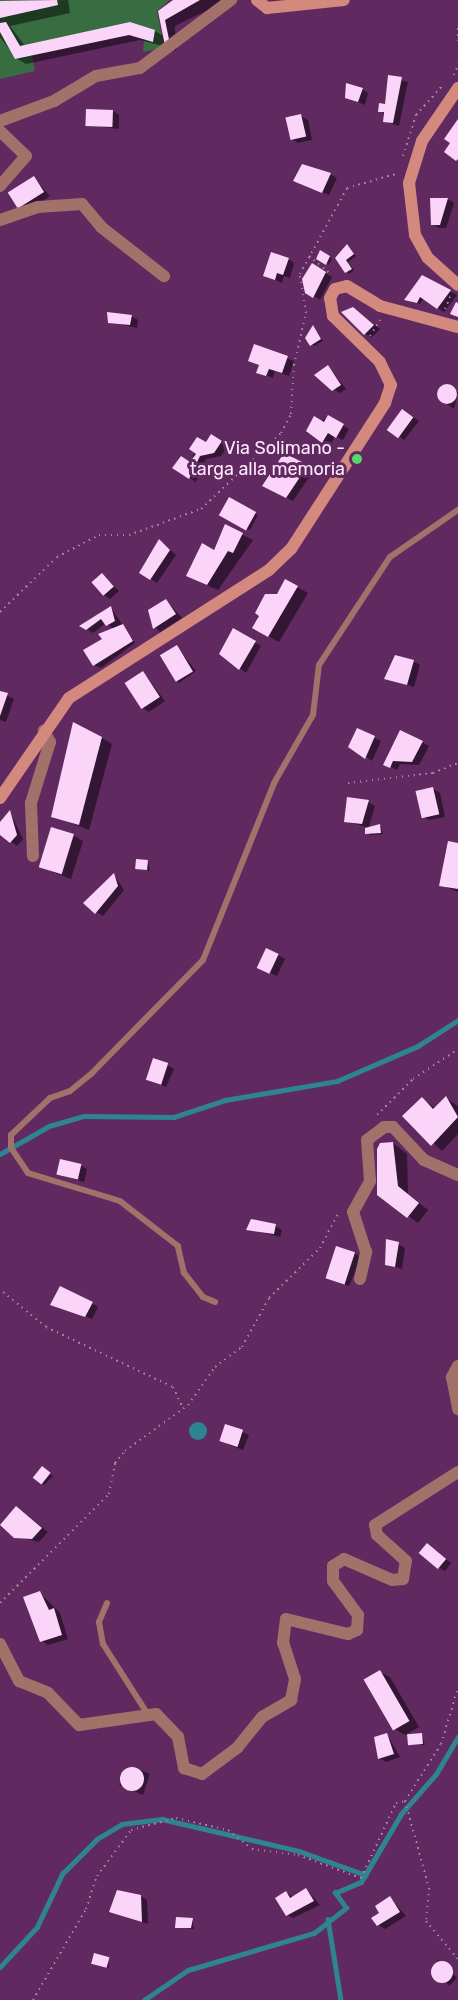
<!DOCTYPE html>
<html>
<head>
<meta charset="utf-8">
<style>
	body { margin:0 }
	#map { position:relative; width:458px; height:2000px; overflow:hidden; background:#602a60; font-family:Rubik,sans-serif }
	div>[style] { position:absolute }
	[style*='--x'] { left:calc(var(--x)*1px); top:calc(var(--y)*1px); width:calc(var(--w)*1px); rotate:calc(var(--a)*1deg) }
	.green>* { inset:0; background:#386c41 }
	.water>* { inset:0; background:#2e8591 }
	.round { border-radius:50% }
	.shadow>* { inset:0; background:#0007; transform-origin:0 0 }
	.stream>* { height:4.5px; margin:-2.25px; padding:0 2.25px; transform-origin:2.25px; border-radius:2.25px; background:#2e8591 }
	.building>* { inset:0; background:#fbd4f9; transform-origin:0 0 }
	.path>* { height:2px; margin-top:-1px; transform-origin:0; background:repeating-linear-gradient(90deg,#a882a8 0 1.5px,transparent 0 6px) }
	.lane>* { height:6px; margin:-3px; padding:0 3px; transform-origin:3px; border-radius:3px; background:#a1716a }
	.street>* { height:12px; margin:-6px; padding:0 6px; transform-origin:6px; border-radius:6px; background:#a1716a }
	.secondary>* { height:12px; margin:-6px; padding:0 6px; transform-origin:6px; border-radius:6px; background:#d4897f }
	.dots>* { width:16px; height:16px; translate:-50% -50%; box-sizing:border-box; border:3px solid #602a60; border-radius:50% }
	span { translate:-50% -50%; white-space:nowrap; text-align:center; line-height:1.15; -webkit-text-stroke:6px #602a60; paint-order:stroke }
	.poi-label { font-size:18px; color:#feeafd }
	.right { translate:-100% -50%; text-align:right }
</style>
</head>
<body>
<div id="map">
	<div class="green">
		<i style="clip-path:polygon(0 0,170px 0,157px 11px,164px 48px,143px 52px,144px 39px,129px 35px,32px 55px,35px 71px,0 79px)"></i>
	</div>
	<div class="water">
		<i class="round" style="left:189px;top:1422px;width:18px;height:18px"></i>
	</div>
	<div class="shadow">
		<i style="clip-path:polygon(68px 0,70px 13px,10px 26px,25px 46px,155px 31px,165px 37px,163px 46px,140px 40px,26px 64px,16px 58px,0 37px,0 2px)"></i>
		<i style="clip-path:polygon(182px 0,228px 0,175px 26px,176px 51px,167px 45px,160px 12px)"></i>
		<i style="clip-path:polygon(389px 77px,408px 82px,399px 126px,384px 121px,381px 105px,386px 105px)"></i>
		<i style="clip-path:polygon(362px 89px,368px 93px,365px 105px,347px 97px)"></i>
		<i style="clip-path:polygon(113px 111px,119px 115px,119px 129px,88px 125px)"></i>
		<i style="clip-path:polygon(301px 116px,308px 120px,312px 140px,298px 143px,292px 139px)"></i>
		<i style="clip-path:polygon(330px 174px,337px 178px,329px 195px,301px 184px)"></i>
		<i style="clip-path:polygon(34px 178px,50px 196px,26px 212px,19px 208px)"></i>
		<i style="clip-path:polygon(448px 199px,454px 203px,446px 228px,439px 228px,433px 224px,432px 200px)"></i>
		<i style="clip-path:polygon(347px 246px,356px 256px,348px 262px,354px 270px,349px 274px,337px 258px)"></i>
		<i style="left:321px;top:252px;width:13px;height:7px;rotate:32deg"></i>
		<i style="clip-path:polygon(288px 259px,294px 263px,290px 278px,284px 276px,282px 283px,265px 275px)"></i>
		<i style="clip-path:polygon(313px 265px,332px 277px,320px 300px,307px 292px)"></i>
		<i style="clip-path:polygon(423px 277px,457px 295px,444px 312px,423px 299px,420px 304px,409px 301px)"></i>
		<i style="clip-path:polygon(353px 308px,380px 329px,372px 337px,365px 334px)"></i>
		<i style="clip-path:polygon(131px 316px,138px 320px,137px 328px,110px 322px)"></i>
		<i style="clip-path:polygon(314px 327px,323px 341px,314px 346px,311px 344px)"></i>
		<i style="clip-path:polygon(255px 346px,294px 361px,289px 376px,275px 371px,273px 378px,258px 372px,260px 366px,250px 361px)"></i>
		<i style="clip-path:polygon(328px 366px,346px 389px,340px 393px,333px 389px)"></i>
		<i style="clip-path:polygon(442px 385px,458px 392px,454px 409px,437px 397px)"></i>
		<i style="clip-path:polygon(409px 414px,419px 421px,404px 440px,388px 429px)"></i>
		<i style="clip-path:polygon(328px 417px,349px 429px,343px 440px,335px 436px,330px 446px,308px 430px)"></i>
		<i style="clip-path:polygon(212px 436px,228px 446px,221px 456px,206px 459px,196px 482px,174px 468px,191px 464px,198px 439px,207px 444px)"></i>
		<i style="clip-path:polygon(284px 455px,314px 470px,293px 501px,270px 489px)"></i>
		<i style="clip-path:polygon(249px 510px,258px 515px,250px 530px,244px 527px)"></i>
		<i style="clip-path:polygon(225px 526px,253px 540px,218px 590px,198px 581px)"></i>
		<i style="clip-path:polygon(160px 541px,176px 555px,157px 583px,141px 573px)"></i>
		<i style="clip-path:polygon(102px 575px,119px 591px,110px 599px,104px 595px)"></i>
		<i style="clip-path:polygon(286px 581px,308px 593px,279px 642px,254px 628px,266px 596px,278px 595px)"></i>
		<i style="clip-path:polygon(166px 600px,182px 618px,160px 632px,150px 621px)"></i>
		<i style="clip-path:polygon(111px 608px,135px 643px,101px 668px,94px 665px,115px 630px,106px 623px,93px 633px,82px 626px)"></i>
		<i style="clip-path:polygon(234px 630px,261px 646px,246px 673px,221px 654px)"></i>
		<i style="clip-path:polygon(177px 647px,196px 671px,179px 683px,177px 681px)"></i>
		<i style="clip-path:polygon(413px 661px,420px 665px,414px 687px,386px 678px)"></i>
		<i style="clip-path:polygon(143px 672px,165px 701px,149px 712px,142px 708px)"></i>
		<i style="clip-path:polygon(0 692px,14px 699px,6px 722px,0 720px)"></i>
		<i style="clip-path:polygon(358px 730px,381px 741px,372px 761px,366px 757px)"></i>
		<i style="clip-path:polygon(102px 738px,112px 744px,89px 830px,53px 816px)"></i>
		<i style="clip-path:polygon(422px 742px,429px 746px,419px 765px,400px 764px,397px 770px,385px 764px)"></i>
		<i style="clip-path:polygon(433px 789px,440px 793px,445px 817px,429px 820px,422px 816px)"></i>
		<i style="clip-path:polygon(368px 802px,375px 806px,368px 829px,380px 825px,383px 834px,370px 835px,366px 827px,345px 821px)"></i>
		<i style="clip-path:polygon(10px 812px,23px 839px,17px 846px,0 833px)"></i>
		<i style="clip-path:polygon(73px 835px,83px 841px,71px 879px,40px 867px)"></i>
		<i style="clip-path:polygon(458px 844px,458px 892px,441px 885px)"></i>
		<i style="clip-path:polygon(148px 862px,150px 871px,136px 868px)"></i>
		<i style="clip-path:polygon(114px 875px,124px 890px,103px 916px,96px 912px)"></i>
		<i style="clip-path:polygon(278px 955px,285px 959px,277px 976px,266px 971px)"></i>
		<i style="clip-path:polygon(167px 1065px,174px 1069px,166px 1087px,153px 1082px)"></i>
		<i style="clip-path:polygon(446px 1098px,458px 1106px,458px 1134px,442px 1151px,405px 1116px,422px 1099px,435px 1108px)"></i>
		<i style="clip-path:polygon(393px 1143px,407px 1154px,408px 1194px,428px 1210px,418px 1223px,379px 1194px)"></i>
		<i style="clip-path:polygon(80px 1165px,87px 1169px,84px 1182px,58px 1174px)"></i>
		<i style="clip-path:polygon(275px 1226px,282px 1230px,280px 1237px,248px 1229px)"></i>
		<i style="clip-path:polygon(398px 1244px,405px 1248px,402px 1269px,386px 1264px)"></i>
		<i style="clip-path:polygon(354px 1253px,361px 1257px,349px 1286px,325px 1277px)"></i>
		<i style="clip-path:polygon(92px 1303px,98px 1307px,92px 1319px,52px 1304px)"></i>
		<i style="clip-path:polygon(242px 1432px,249px 1435px,243px 1450px,227px 1444px)"></i>
		<i style="clip-path:polygon(45px 1469px,53px 1476px,44px 1485px,41px 1483px)"></i>
		<i style="clip-path:polygon(22px 1511px,48px 1532px,39px 1542px,15px 1536px)"></i>
		<i style="clip-path:polygon(434px 1549px,451px 1563px,445px 1571px,438px 1567px)"></i>
		<i style="clip-path:polygon(40px 1593px,60px 1613px,68px 1639px,48px 1645px,42px 1641px)"></i>
		<i style="clip-path:polygon(380px 1672px,390px 1677px,419px 1727px,405px 1735px,395px 1729px)"></i>
		<i style="clip-path:polygon(387px 1734px,400px 1757px,386px 1762px,379px 1758px)"></i>
		<i style="clip-path:polygon(422px 1735px,425px 1745px,410px 1745px)"></i>
		<i style="clip-path:polygon(133px 1767px,150px 1774px,143px 1795px,119px 1785px)"></i>
		<i style="clip-path:polygon(306px 1889px,320px 1905px,293px 1918px,287px 1915px,286px 1893px,294px 1897px)"></i>
		<i style="clip-path:polygon(141px 1896px,147px 1900px,148px 1924px,111px 1911px)"></i>
		<i style="clip-path:polygon(390px 1898px,406px 1916px,385px 1929px,378px 1925px)"></i>
		<i style="clip-path:polygon(192px 1919px,194px 1929px,177px 1927px)"></i>
		<i style="clip-path:polygon(108px 1958px,109px 1968px,96px 1964px)"></i>
		<i style="left:438px;top:1960px;width:26px;height:11px;rotate:43deg"></i>
	</div>
	<div class="stream">
		<i style="--x:0;--y:1154;--w:56;--a:-29.7"></i>
		<i style="--x:49;--y:1126;--w:36;--a:-16"></i>
		<i style="--x:84;--y:1116;--w:90;--a:0.6"></i>
		<i style="--x:174;--y:1117;--w:54;--a:-18.4"></i>
		<i style="--x:225;--y:1100;--w:114;--a:-9.6"></i>
		<i style="--x:337;--y:1081;--w:88;--a:-23.4"></i>
		<i style="--x:418;--y:1046;--w:48;--a:-33"></i>
		<i style="--x:328;--y:1919;--w:82;--a:80.9"></i>
		<i style="--x:0;--y:1967;--w:54;--a:-47.2"></i>
		<i style="--x:37;--y:1927;--w:59;--a:-64.7"></i>
		<i style="--x:62;--y:1874;--w:49;--a:-45"></i>
		<i style="--x:97;--y:1839;--w:29;--a:-31"></i>
		<i style="--x:122;--y:1824;--w:40;--a:-7.1"></i>
		<i style="--x:162;--y:1819;--w:141;--a:13.1"></i>
		<i style="--x:299;--y:1851;--w:71;--a:19.7"></i>
		<i style="--x:144;--y:2000;--w:53;--a:-34.3"></i>
		<i style="--x:188;--y:1970;--w:131;--a:-16.4"></i>
		<i style="--x:314;--y:1933;--w:41;--a:-38"></i>
		<i style="--x:346;--y:1908;--w:19;--a:-126"></i>
		<i style="--x:335;--y:1893;--w:28;--a:-23"></i>
		<i style="--x:361;--y:1882;--w:79;--a:-59.5"></i>
		<i style="--x:401;--y:1814;--w:53;--a:-48.8"></i>
		<i style="--x:436;--y:1774;--w:43;--a:-59.3"></i>
	</div>
	<div class="building">
		<i style="clip-path:polygon(57px 0,58px 5px,0 18px,0 1px)"></i>
		<i style="clip-path:polygon(173px 0,200px 0,165px 20px,170px 44px,165px 46px,158px 11px)"></i>
		<i style="clip-path:polygon(6px 22px,20px 46px,130px 22px,155px 30px,153px 42px,129px 35px,15px 59px,0 32px,0 23px)"></i>
		<i style="clip-path:polygon(388px 75px,402px 77px,393px 123px,383px 122px,384px 112px,378px 112px,379px 103px,385px 104px)"></i>
		<i style="clip-path:polygon(346px 83px,363px 88px,358px 102px,345px 98px)"></i>
		<i style="left:86px;top:109px;width:27px;height:17px;rotate:2deg"></i>
		<i style="left:301px;top:114px;width:23px;height:16px;rotate:77deg"></i>
		<i style="clip-path:polygon(458px 119px,458px 159px,456px 161px,444px 152px,450px 143px,444px 139px)"></i>
		<i style="clip-path:polygon(302px 164px,331px 173px,322px 193px,293px 181px)"></i>
		<i style="left:34px;top:176px;width:19px;height:31px;rotate:58deg"></i>
		<i style="clip-path:polygon(430px 198px,448px 198px,440px 225px,431px 225px)"></i>
		<i style="clip-path:polygon(347px 244px,354px 254px,346px 260px,352px 269px,345px 273px,335px 258px)"></i>
		<i style="clip-path:polygon(320px 250px,330px 256px,326px 265px,316px 259px)"></i>
		<i style="clip-path:polygon(271px 252px,289px 258px,283px 275px,277px 273px,275px 280px,263px 276px)"></i>
		<i style="clip-path:polygon(312px 263px,326px 272px,313px 298px,305px 293px,302px 279px)"></i>
		<i style="clip-path:polygon(422px 275px,451px 290px,437px 309px,420px 297px,417px 303px,404px 300px)"></i>
		<i style="clip-path:polygon(456px 302px,458px 303px,458px 317px,450px 314px)"></i>
		<i style="clip-path:polygon(353px 307px,374px 325px,364px 335px,341px 312px)"></i>
		<i style="clip-path:polygon(107px 312px,132px 315px,130px 325px,108px 323px)"></i>
		<i style="clip-path:polygon(313px 325px,321px 339px,310px 346px,305px 338px)"></i>
		<i style="clip-path:polygon(254px 344px,288px 356px,282px 373px,269px 369px,266px 376px,256px 373px,259px 365px,248px 361px)"></i>
		<i style="clip-path:polygon(328px 365px,341px 385px,332px 391px,314px 375px)"></i>
		<i class="round" style="left:437px;top:384px;width:20px;height:20px"></i>
		<i style="left:402px;top:409px;width:14px;height:26px;rotate:36deg"></i>
		<i style="clip-path:polygon(328px 415px,344px 424px,336px 438px,328px 433px,322px 443px,306px 431px,314px 416px,324px 422px)"></i>
		<i style="clip-path:polygon(211px 434px,222px 441px,214px 453px,200px 456px,189px 479px,172px 468px,181px 456px,190px 462px,196px 454px,189px 449px,197px 437px,206px 442px)"></i>
		<i style="clip-path:polygon(284px 453px,308px 465px,286px 498px,262px 486px)"></i>
		<i style="left:229px;top:497px;width:31px;height:21px;rotate:29deg"></i>
		<i style="clip-path:polygon(225px 524px,243px 533px,233px 553px,228px 551px,207px 585px,186px 576px,202px 543px,214px 550px)"></i>
		<i style="clip-path:polygon(159px 539px,170px 550px,150px 580px,139px 573px)"></i>
		<i style="left:102px;top:573px;width:18px;height:14px;rotate:49deg"></i>
		<i style="clip-path:polygon(285px 579px,298px 586px,268px 637px,252px 628px,259px 616px,255px 613px,265px 594px,277px 594px)"></i>
		<i style="clip-path:polygon(166px 599px,176px 614px,153px 629px,148px 610px)"></i>
		<i style="clip-path:polygon(111px 606px,115px 621px,106px 626px,101px 619px,86px 630px,79px 626px)"></i>
		<i style="clip-path:polygon(123px 624px,133px 641px,93px 666px,83px 650px,102px 639px,98px 634px)"></i>
		<i style="clip-path:polygon(233px 628px,256px 641px,239px 670px,219px 654px)"></i>
		<i style="left:177px;top:645px;width:31px;height:20px;rotate:59deg"></i>
		<i style="clip-path:polygon(395px 655px,414px 660px,407px 685px,384px 679px)"></i>
		<i style="left:143px;top:671px;width:31px;height:22px;rotate:57deg"></i>
		<i style="clip-path:polygon(0 691px,8px 693px,0 716px)"></i>
		<i style="clip-path:polygon(73px 722px,102px 737px,79px 825px,51px 817px)"></i>
		<i style="clip-path:polygon(357px 728px,375px 736px,365px 759px,348px 747px)"></i>
		<i style="clip-path:polygon(400px 730px,423px 741px,412px 762px,393px 761px,390px 768px,383px 765px)"></i>
		<i style="left:433px;top:787px;width:28px;height:18px;rotate:77deg"></i>
		<i style="clip-path:polygon(347px 797px,369px 800px,362px 824px,344px 822px)"></i>
		<i style="clip-path:polygon(10px 810px,17px 835px,10px 843px,0 835px,0 822px)"></i>
		<i style="clip-path:polygon(380px 824px,381px 833px,365px 834px,365px 828px)"></i>
		<i style="left:51px;top:827px;width:24px;height:42px;rotate:17deg"></i>
		<i style="clip-path:polygon(448px 841px,458px 843px,458px 889px,439px 886px)"></i>
		<i style="left:136px;top:859px;width:12px;height:10px;rotate:5deg"></i>
		<i style="clip-path:polygon(114px 873px,118px 886px,95px 914px,83px 903px)"></i>
		<i style="left:266px;top:948px;width:14px;height:22px;rotate:25deg"></i>
		<i style="left:153px;top:1058px;width:16px;height:23px;rotate:18deg"></i>
		<i style="clip-path:polygon(446px 1096px,458px 1117px,431px 1146px,402px 1116px,422px 1097px,433px 1109px)"></i>
		<i style="clip-path:polygon(393px 1142px,398px 1186px,419px 1203px,407px 1218px,377px 1195px,377px 1149px,380px 1143px)"></i>
		<i style="left:60px;top:1159px;width:22px;height:16px;rotate:13deg"></i>
		<i style="clip-path:polygon(251px 1219px,276px 1224px,274px 1234px,246px 1230px)"></i>
		<i style="clip-path:polygon(386px 1239px,399px 1242px,395px 1267px,385px 1265px)"></i>
		<i style="left:336px;top:1246px;width:20px;height:34px;rotate:18deg"></i>
		<i style="clip-path:polygon(60px 1286px,93px 1302px,85px 1317px,50px 1305px)"></i>
		<i style="left:225px;top:1424px;width:19px;height:18px;rotate:18deg"></i>
		<i style="left:42px;top:1466px;width:11px;height:15px;rotate:38deg"></i>
		<i style="clip-path:polygon(16px 1506px,42px 1528px,32px 1539px,14px 1538px,0 1525px)"></i>
		<i style="left:427px;top:1543px;width:25px;height:13px;rotate:40deg"></i>
		<i style="clip-path:polygon(40px 1591px,49px 1610px,54px 1608px,62px 1635px,40px 1642px,23px 1597px)"></i>
		<i style="left:380px;top:1670px;width:59px;height:19px;rotate:60deg"></i>
		<i style="clip-path:polygon(387px 1733px,394px 1754px,378px 1759px,374px 1737px)"></i>
		<i style="left:422px;top:1733px;width:11px;height:15px;rotate:85deg"></i>
		<i class="round" style="left:120px;top:1767px;width:24px;height:24px"></i>
		<i style="clip-path:polygon(306px 1888px,314px 1901px,286px 1916px,275px 1898px,286px 1891px,290px 1898px)"></i>
		<i style="clip-path:polygon(117px 1890px,141px 1895px,142px 1922px,109px 1912px)"></i>
		<i style="clip-path:polygon(390px 1896px,400px 1912px,377px 1926px,371px 1918px,379px 1913px,375px 1906px)"></i>
		<i style="clip-path:polygon(176px 1917px,193px 1918px,191px 1928px,175px 1928px)"></i>
		<i style="left:94px;top:1953px;width:16px;height:11px;rotate:15deg"></i>
		<i class="round" style="left:431px;top:1961px;width:22px;height:22px"></i>
	</div>
	<div class="path">
		<i style="--x:458;--y:28;--w:16;--a:90"></i>
		<i style="--x:454;--y:75;--w:12;--a:-70"></i>
		<i style="--x:403;--y:156;--w:43;--a:-72.4"></i>
		<i style="--x:416;--y:115;--w:40;--a:-48"></i>
		<i style="--x:309;--y:256;--w:30;--a:40"></i>
		<i style="--x:445;--y:309;--w:15;--a:-67"></i>
		<i style="--x:370;--y:336;--w:19;--a:-58"></i>
		<i style="--x:0;--y:612;--w:79;--a:-44"></i>
		<i style="--x:57;--y:557;--w:47;--a:-27.6"></i>
		<i style="--x:99;--y:535;--w:30;--a:0"></i>
		<i style="--x:129;--y:535;--w:77;--a:-19.9"></i>
		<i style="--x:201;--y:509;--w:110;--a:-43.5"></i>
		<i style="--x:281;--y:433;--w:21;--a:-62"></i>
		<i style="--x:291;--y:414;--w:49;--a:-86.5"></i>
		<i style="--x:294;--y:365;--w:53;--a:-77"></i>
		<i style="--x:306;--y:313;--w:39;--a:-99"></i>
		<i style="--x:300;--y:274;--w:98;--a:-61.3"></i>
		<i style="--x:347;--y:188;--w:54;--a:-16.1"></i>
		<i style="--x:348;--y:783;--w:86;--a:-6.7"></i>
		<i style="--x:433;--y:773;--w:27;--a:-22"></i>
		<i style="--x:377;--y:1115;--w:51;--a:-45"></i>
		<i style="--x:413;--y:1079;--w:54;--a:-33.7"></i>
		<i style="--x:3;--y:1292;--w:55;--a:39.1"></i>
		<i style="--x:46;--y:1327;--w:140;--a:25.3"></i>
		<i style="--x:173;--y:1387;--w:23;--a:65"></i>
		<i style="--x:0;--y:1603;--w:154;--a:-45"></i>
		<i style="--x:109;--y:1494;--w:32;--a:-79"></i>
		<i style="--x:115;--y:1463;--w:16;--a:-50"></i>
		<i style="--x:125;--y:1451;--w:78;--a:-36.1"></i>
		<i style="--x:188;--y:1405;--w:47;--a:-54.6"></i>
		<i style="--x:215;--y:1367;--w:34;--a:-37"></i>
		<i style="--x:242;--y:1347;--w:56;--a:-61.1"></i>
		<i style="--x:269;--y:1298;--w:71;--a:-44.4"></i>
		<i style="--x:320;--y:1248;--w:41;--a:-62.2"></i>
		<i style="--x:405;--y:1801;--w:90;--a:74.6"></i>
		<i style="--x:429;--y:1888;--w:33;--a:95"></i>
		<i style="--x:426;--y:1921;--w:50;--a:49.9"></i>
		<i style="--x:33;--y:2000;--w:105;--a:-59.8"></i>
		<i style="--x:86;--y:1909;--w:35;--a:-72"></i>
		<i style="--x:97;--y:1876;--w:57;--a:-53.5"></i>
		<i style="--x:131;--y:1830;--w:47;--a:-14.9"></i>
		<i style="--x:176;--y:1818;--w:53;--a:13"></i>
		<i style="--x:228;--y:1830;--w:31;--a:38"></i>
		<i style="--x:252;--y:1849;--w:46;--a:7.4"></i>
		<i style="--x:298;--y:1855;--w:67;--a:20.1"></i>
		<i style="--x:361;--y:1878;--w:83;--a:-65"></i>
		<i style="--x:396;--y:1803;--w:9;--a:-13"></i>
		<i style="--x:405;--y:1801;--w:67;--a:-57.7"></i>
		<i style="--x:441;--y:1744;--w:59;--a:-73.1"></i>
	</div>
	<div class="lane">
		<i style="--x:215;--y:1302;--w:13;--a:-157"></i>
		<i style="--x:203;--y:1297;--w:31;--a:-128"></i>
		<i style="--x:184;--y:1273;--w:28;--a:-103"></i>
		<i style="--x:178;--y:1246;--w:73;--a:-142.2"></i>
		<i style="--x:120;--y:1201;--w:96;--a:-163.1"></i>
		<i style="--x:28;--y:1173;--w:30;--a:-124"></i>
		<i style="--x:11;--y:1148;--w:13;--a:-90"></i>
		<i style="--x:11;--y:1135;--w:54;--a:-43.5"></i>
		<i style="--x:50;--y:1098;--w:21;--a:-19"></i>
		<i style="--x:70;--y:1091;--w:28;--a:-39"></i>
		<i style="--x:92;--y:1073;--w:158;--a:-45.5"></i>
		<i style="--x:203;--y:960;--w:191;--a:-68.1"></i>
		<i style="--x:274;--y:783;--w:78;--a:-60.2"></i>
		<i style="--x:313;--y:715;--w:50;--a:-83.2"></i>
		<i style="--x:319;--y:665;--w:129;--a:-56.7"></i>
		<i style="--x:390;--y:557;--w:83;--a:-34.7"></i>
		<i style="--x:107;--y:1603;--w:21;--a:113"></i>
		<i style="--x:99;--y:1622;--w:22;--a:80"></i>
		<i style="--x:103;--y:1644;--w:82;--a:57.5"></i>
	</div>
	<div class="street">
		<i style="--x:0;--y:121;--w:58;--a:-20.3"></i>
		<i style="--x:54;--y:101;--w:49;--a:-30.8"></i>
		<i style="--x:96;--y:76;--w:45;--a:-10.3"></i>
		<i style="--x:140;--y:68;--w:114;--a:-36.8"></i>
		<i style="--x:0;--y:131;--w:36;--a:44"></i>
		<i style="--x:26;--y:156;--w:40;--a:131"></i>
		<i style="--x:0;--y:220;--w:40;--a:-18.9"></i>
		<i style="--x:38;--y:207;--w:44;--a:-3.9"></i>
		<i style="--x:82;--y:204;--w:30;--a:50"></i>
		<i style="--x:101;--y:227;--w:80;--a:37.9"></i>
		<i style="--x:33;--y:856;--w:53;--a:-92.2"></i>
		<i style="--x:31;--y:803;--w:64;--a:-72.7"></i>
		<i style="--x:50;--y:742;--w:13;--a:-119"></i>
		<i style="--x:360;--y:1279;--w:28;--a:-77"></i>
		<i style="--x:366;--y:1252;--w:42;--a:-108"></i>
		<i style="--x:353;--y:1212;--w:35;--a:-61"></i>
		<i style="--x:370;--y:1181;--w:41;--a:-94.2"></i>
		<i style="--x:367;--y:1140;--w:21;--a:-37"></i>
		<i style="--x:384;--y:1127;--w:9;--a:0"></i>
		<i style="--x:393;--y:1127;--w:45;--a:46.8"></i>
		<i style="--x:424;--y:1160;--w:37;--a:24"></i>
		<i style="--x:458;--y:1366;--w:13;--a:119"></i>
		<i style="--x:452;--y:1377;--w:33;--a:79"></i>
		<i style="--x:0;--y:1644;--w:42;--a:62.8"></i>
		<i style="--x:19;--y:1681;--w:31;--a:22"></i>
		<i style="--x:48;--y:1693;--w:45;--a:45.9"></i>
		<i style="--x:79;--y:1725;--w:78;--a:-8.1"></i>
		<i style="--x:156;--y:1714;--w:32;--a:46"></i>
		<i style="--x:178;--y:1737;--w:32;--a:79"></i>
		<i style="--x:184;--y:1768;--w:19;--a:18"></i>
		<i style="--x:202;--y:1774;--w:44;--a:-36.6"></i>
		<i style="--x:237;--y:1748;--w:40;--a:-51"></i>
		<i style="--x:262;--y:1717;--w:34;--a:-30"></i>
		<i style="--x:291;--y:1700;--w:21;--a:-79"></i>
		<i style="--x:295;--y:1679;--w:38;--a:-108"></i>
		<i style="--x:283;--y:1643;--w:24;--a:-83"></i>
		<i style="--x:286;--y:1619;--w:64;--a:13.6"></i>
		<i style="--x:348;--y:1634;--w:10;--a:-24"></i>
		<i style="--x:357;--y:1630;--w:15;--a:-86"></i>
		<i style="--x:358;--y:1615;--w:42;--a:-126.3"></i>
		<i style="--x:333;--y:1581;--w:15;--a:-90"></i>
		<i style="--x:333;--y:1566;--w:13;--a:-32"></i>
		<i style="--x:344;--y:1559;--w:52;--a:23.6"></i>
		<i style="--x:392;--y:1580;--w:11;--a:-5"></i>
		<i style="--x:403;--y:1579;--w:18;--a:-81"></i>
		<i style="--x:406;--y:1561;--w:39;--a:-138"></i>
		<i style="--x:377;--y:1535;--w:10;--a:-101"></i>
		<i style="--x:375;--y:1525;--w:98;--a:-32.6"></i>
	</div>
	<div class="secondary">
		<i style="--x:257;--y:0;--w:13;--a:39"></i>
		<i style="--x:267;--y:8;--w:77;--a:-5.9"></i>
		<i style="--x:458;--y:88;--w:64;--a:124.2"></i>
		<i style="--x:422;--y:141;--w:44;--a:107.2"></i>
		<i style="--x:409;--y:183;--w:52;--a:83.4"></i>
		<i style="--x:415;--y:235;--w:26;--a:61"></i>
		<i style="--x:428;--y:258;--w:40;--a:42"></i>
		<i style="--x:0;--y:798;--w:121;--a:-55.4"></i>
		<i style="--x:69;--y:698;--w:237;--a:-32.6"></i>
		<i style="--x:269;--y:570;--w:30;--a:-44"></i>
		<i style="--x:291;--y:549;--w:174;--a:-57.2"></i>
		<i style="--x:385;--y:403;--w:19;--a:-72"></i>
		<i style="--x:391;--y:385;--w:25;--a:-116"></i>
		<i style="--x:380;--y:362;--w:66;--a:-135.6"></i>
		<i style="--x:333;--y:316;--w:18;--a:-99"></i>
		<i style="--x:330;--y:298;--w:10;--a:-61"></i>
		<i style="--x:335;--y:289;--w:12;--a:-14"></i>
		<i style="--x:347;--y:286;--w:39;--a:31"></i>
		<i style="--x:380;--y:306;--w:81;--a:15.1"></i>
	</div>
	<div class="dots">
		<i style="left:357px;top:459px;background:#56d671"></i>
	</div>
	<div class="poi-label">
		<span class="right" style="left:345px;top:459px">Via Solimano -<br>targa alla memoria</span>
	</div>
</div>
</body>
</html>
